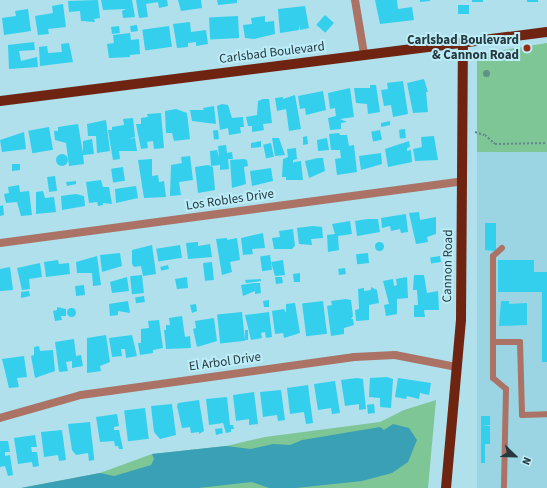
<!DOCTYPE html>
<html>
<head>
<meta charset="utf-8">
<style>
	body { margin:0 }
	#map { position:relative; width:547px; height:488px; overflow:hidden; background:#afe0ec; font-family:"Source Sans 3",sans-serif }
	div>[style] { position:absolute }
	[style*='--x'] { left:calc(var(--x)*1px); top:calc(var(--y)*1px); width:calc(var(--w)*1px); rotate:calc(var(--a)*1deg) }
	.built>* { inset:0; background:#9bd5e3; transform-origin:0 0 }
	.green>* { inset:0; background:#7fc697 }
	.water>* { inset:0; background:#3aa0b5 }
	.building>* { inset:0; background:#33cfed; transform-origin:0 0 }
	.round { border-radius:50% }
	.path>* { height:2px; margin-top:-1px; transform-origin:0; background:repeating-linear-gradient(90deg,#64858e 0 2px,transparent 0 4px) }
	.lane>* { height:6px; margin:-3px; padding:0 3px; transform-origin:3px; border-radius:3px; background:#aa7366 }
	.street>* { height:8px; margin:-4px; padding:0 4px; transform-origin:4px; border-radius:4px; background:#aa7366 }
	.primary>* { height:10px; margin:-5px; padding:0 5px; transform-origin:5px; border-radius:5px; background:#6f2412 }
	.trees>* { width:7px; height:7px; margin:-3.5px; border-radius:50%; background:#5f9286 }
	.dots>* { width:11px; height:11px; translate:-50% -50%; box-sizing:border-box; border:2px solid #bcedf9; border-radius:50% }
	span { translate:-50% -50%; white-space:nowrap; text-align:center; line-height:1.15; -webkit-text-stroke:4px #bcedf9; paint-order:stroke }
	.poi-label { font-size:13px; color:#25393e; font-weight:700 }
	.right { translate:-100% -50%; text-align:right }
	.street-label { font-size:13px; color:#25393e }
	.north { position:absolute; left:495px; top:436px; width:40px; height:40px; -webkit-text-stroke:3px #bcedf9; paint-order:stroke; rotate:113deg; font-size:11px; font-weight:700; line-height:16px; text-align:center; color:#25393e }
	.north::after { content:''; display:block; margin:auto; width:14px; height:18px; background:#25393e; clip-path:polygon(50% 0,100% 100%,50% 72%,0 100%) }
</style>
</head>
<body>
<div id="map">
	<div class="built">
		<i style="left:477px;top:152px;width:70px;height:336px"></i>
	</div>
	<div class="green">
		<i style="clip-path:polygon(547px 43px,547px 152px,477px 152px,477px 61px,491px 52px)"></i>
		<i style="clip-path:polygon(436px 400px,428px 488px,21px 488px,100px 473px,152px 454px,226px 446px,265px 437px,380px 422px,404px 410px)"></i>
	</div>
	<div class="water">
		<i style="clip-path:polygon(393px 424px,409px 428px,417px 440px,408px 462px,392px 473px,362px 481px,296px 488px,269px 488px,252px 482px,198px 488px,21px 488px,100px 473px,114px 476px,151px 465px,154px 459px,152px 454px,226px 446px,251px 449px,273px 444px,290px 445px,302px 440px,380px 427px,384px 430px)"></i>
	</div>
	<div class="building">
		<i style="clip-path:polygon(98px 0,100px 18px,94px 19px,95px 22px,81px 21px,80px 11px,69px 12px,68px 1px)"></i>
		<i style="clip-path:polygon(101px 0,132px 0,135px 17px,123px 18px,122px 11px,126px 9px,103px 10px)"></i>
		<i style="clip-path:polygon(136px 0,167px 0,168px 6px,159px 8px,158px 2px,146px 4px,148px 17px,139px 18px)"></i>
		<i style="clip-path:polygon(178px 0,201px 0,202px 8px,181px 11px)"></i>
		<i style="clip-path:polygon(217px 0,237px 0,237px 3px,218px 5px)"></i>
		<i style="clip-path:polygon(375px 0,397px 0,398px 9px,412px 7px,414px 20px,380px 24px)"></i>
		<i style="clip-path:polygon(420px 0,430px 0,430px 1px,420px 2px)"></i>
		<i style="left:472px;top:0;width:11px;height:2px"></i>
		<i style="left:527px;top:0;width:11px;height:2px"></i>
		<i style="clip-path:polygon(63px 4px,66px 27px,48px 29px,49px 34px,38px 35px,35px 16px,53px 13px,52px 6px)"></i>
		<i style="left:458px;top:5px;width:11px;height:9px"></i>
		<i style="clip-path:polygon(305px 6px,309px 28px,300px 30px,299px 25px,299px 30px,280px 33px,278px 9px)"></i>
		<i style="clip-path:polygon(28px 9px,31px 31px,4px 35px,2px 18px,16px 16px,15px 11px)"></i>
		<i style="left:325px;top:15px;width:12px;height:13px;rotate:42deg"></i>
		<i style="left:238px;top:16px;width:22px;height:29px;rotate:87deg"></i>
		<i style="clip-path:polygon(265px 16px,265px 22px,274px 21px,275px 34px,254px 39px,245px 38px,243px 25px,252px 24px,251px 18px)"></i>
		<i style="clip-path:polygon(190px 22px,191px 32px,206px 30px,208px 44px,196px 46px,196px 42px,188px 43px,188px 47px,177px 48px,173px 24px)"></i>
		<i style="left:137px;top:25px;width:6px;height:7px;rotate:81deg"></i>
		<i style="left:119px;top:26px;width:7px;height:8px;rotate:82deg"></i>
		<i style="left:169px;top:26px;width:21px;height:27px;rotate:82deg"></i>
		<i style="clip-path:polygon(130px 33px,131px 40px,139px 39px,140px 54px,130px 55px,130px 57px,109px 58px,107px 44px,114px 43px,113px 35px)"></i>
		<i style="clip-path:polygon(34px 42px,35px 50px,19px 51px,21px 61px,37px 57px,38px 67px,9px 69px,8px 45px)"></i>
		<i style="clip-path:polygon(69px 43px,73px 62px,40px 66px,39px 47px,47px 46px,48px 53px,62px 52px,61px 44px)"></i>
		<i style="clip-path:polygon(424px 79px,428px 92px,426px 92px,428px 112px,413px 113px,407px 83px)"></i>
		<i style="clip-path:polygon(403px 81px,408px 114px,393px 117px,391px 105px,384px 106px,381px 90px,388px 89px,387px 83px)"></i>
		<i style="clip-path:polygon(370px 85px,376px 85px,380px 112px,368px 114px,367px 104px,356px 103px,354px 88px,370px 88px)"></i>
		<i style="clip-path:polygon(350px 88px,354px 117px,340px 119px,347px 122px,341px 123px,341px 129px,330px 130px,328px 118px,336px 116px,335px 108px,330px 109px,328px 93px)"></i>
		<i style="clip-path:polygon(323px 91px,326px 110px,306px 115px,305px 108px,300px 109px,298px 96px)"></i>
		<i style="clip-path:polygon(295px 95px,301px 129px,289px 131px,286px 109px,277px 111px,275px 98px,283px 97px,283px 99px)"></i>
		<i style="clip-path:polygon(263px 99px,269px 99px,272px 123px,263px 124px,264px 130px,252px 132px,252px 126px,248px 126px,246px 117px,257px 115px,258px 101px)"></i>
		<i style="clip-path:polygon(222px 104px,228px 105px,232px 118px,243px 117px,244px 127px,240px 127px,241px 133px,229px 135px,228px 128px,220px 130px,217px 106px)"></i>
		<i style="clip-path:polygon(214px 106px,216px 124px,192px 121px,190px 110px,204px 110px,203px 108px)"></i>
		<i style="clip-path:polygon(176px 109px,187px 113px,190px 139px,174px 141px,172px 133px,166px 133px,165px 111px)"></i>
		<i style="clip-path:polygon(161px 113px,164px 148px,154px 149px,153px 141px,147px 142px,148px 148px,141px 149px,136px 124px,141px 124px,141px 118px,148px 117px,147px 114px)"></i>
		<i style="clip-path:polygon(133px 118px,135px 137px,129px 139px,135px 138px,137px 151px,119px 151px,120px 159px,113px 160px,108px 130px,112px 130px,112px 127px,124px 125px,123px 119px)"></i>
		<i style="clip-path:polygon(106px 120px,110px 151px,97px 153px,96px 136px,88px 136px,87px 124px)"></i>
		<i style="clip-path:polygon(390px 121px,390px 125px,381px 127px,381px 123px)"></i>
		<i style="clip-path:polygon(78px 124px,83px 153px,83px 141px,92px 139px,94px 154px,83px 155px,84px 164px,69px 166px,66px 143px,55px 140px,54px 131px,58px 131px,58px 127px)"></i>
		<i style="left:49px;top:127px;width:23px;height:21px;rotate:80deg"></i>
		<i style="left:405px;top:129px;width:9px;height:6px;rotate:84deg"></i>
		<i style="left:218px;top:130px;width:9px;height:5px;rotate:84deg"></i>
		<i style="left:380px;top:130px;width:10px;height:9px;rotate:79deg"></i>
		<i style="clip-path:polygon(24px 132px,26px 149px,2px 152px,0 140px)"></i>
		<i style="clip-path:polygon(339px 133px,340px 135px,347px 135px,349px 146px,354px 145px,357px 172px,337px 175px,335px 159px,341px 158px,340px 150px,331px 150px,329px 134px)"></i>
		<i style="clip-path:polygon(307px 136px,308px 144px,303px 145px,303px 137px)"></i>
		<i style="clip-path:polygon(434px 136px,438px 160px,415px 161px,413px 149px,422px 147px,421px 137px)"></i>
		<i style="clip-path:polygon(272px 138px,279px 138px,285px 155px,275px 156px)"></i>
		<i style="clip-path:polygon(327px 138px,329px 150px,318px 151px,317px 140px)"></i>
		<i style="clip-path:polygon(261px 141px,261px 147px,251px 148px,251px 143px)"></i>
		<i style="clip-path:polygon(409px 141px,410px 147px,407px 148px,407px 151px,411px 150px,412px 162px,388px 167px,385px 149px)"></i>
		<i style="left:271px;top:143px;width:14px;height:8px;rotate:78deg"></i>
		<i style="clip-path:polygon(226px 145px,227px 153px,232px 152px,233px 159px,228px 159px,229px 169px,220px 170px,220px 165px,211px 166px,210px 151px,217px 150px,219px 158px,218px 146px)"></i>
		<i style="clip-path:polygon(296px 148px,297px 159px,293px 160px,293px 164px,294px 162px,301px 161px,303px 180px,286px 180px,286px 177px,282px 177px,283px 159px,288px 157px,287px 149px)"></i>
		<i style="clip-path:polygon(381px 153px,382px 164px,361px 170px,359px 156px)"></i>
		<i class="round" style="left:56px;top:154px;width:12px;height:12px"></i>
		<i style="clip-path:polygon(190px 156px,193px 180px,179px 182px,181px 195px,170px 196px,171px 165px,182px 163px,181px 157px)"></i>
		<i style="clip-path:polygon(318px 158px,323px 158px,325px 171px,309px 178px,305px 161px)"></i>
		<i style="clip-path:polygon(152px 159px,152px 176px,158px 175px,159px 182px,164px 181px,166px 197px,144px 198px,138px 160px)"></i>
		<i style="clip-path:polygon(244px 159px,247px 160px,248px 166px,244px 167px,246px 184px,232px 188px,230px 160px)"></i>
		<i style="clip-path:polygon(12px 164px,20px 164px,20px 170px,12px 171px)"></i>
		<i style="clip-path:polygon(208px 165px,213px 167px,215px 190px,198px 193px,195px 167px)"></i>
		<i style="left:123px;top:167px;width:14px;height:12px;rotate:82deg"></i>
		<i style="clip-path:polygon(271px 168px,273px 181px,252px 186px,250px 171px)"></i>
		<i style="left:55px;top:176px;width:15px;height:8px;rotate:82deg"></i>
		<i style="clip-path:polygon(101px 180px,103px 187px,109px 187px,112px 204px,103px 203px,103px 205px,98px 206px,97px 202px,89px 203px,86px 182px)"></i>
		<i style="clip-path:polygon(76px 181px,76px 184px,67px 186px,66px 182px)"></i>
		<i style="clip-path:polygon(19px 185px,20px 192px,29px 191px,32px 215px,21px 216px,17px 202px,6px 203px,4px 194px,9px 193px,8px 187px)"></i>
		<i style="clip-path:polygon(136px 186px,138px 198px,116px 203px,115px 189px)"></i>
		<i style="clip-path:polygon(43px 191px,45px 198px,54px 197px,56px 212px,36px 214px,36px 192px)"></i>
		<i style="clip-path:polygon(76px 194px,84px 196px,85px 206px,62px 210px,61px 196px)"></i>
		<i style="clip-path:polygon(3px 205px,4px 215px,0 216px,0 206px)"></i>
		<i style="clip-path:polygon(419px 212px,420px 220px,436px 217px,436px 234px,427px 237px,428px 242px,416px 244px,409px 213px)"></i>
		<i style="clip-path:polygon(406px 214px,408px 232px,401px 233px,400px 229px,391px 231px,390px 226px,382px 228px,381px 218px)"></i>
		<i style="clip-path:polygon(368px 219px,378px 219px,380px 232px,357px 236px,355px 221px)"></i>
		<i style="clip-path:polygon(350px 221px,352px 234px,338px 236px,339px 250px,328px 252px,327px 235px,335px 234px,332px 224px)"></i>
		<i style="clip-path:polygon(485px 223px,496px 223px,496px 250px,494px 251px,485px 250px)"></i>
		<i style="clip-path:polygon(313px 226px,322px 227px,323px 238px,311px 239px,312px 245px,299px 244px,297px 228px)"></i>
		<i style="clip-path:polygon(293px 229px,295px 246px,292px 249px,274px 249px,272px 238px,280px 237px,279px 231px)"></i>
		<i style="clip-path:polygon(263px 233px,265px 248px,252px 249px,253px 254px,243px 255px,241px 238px)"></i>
		<i style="clip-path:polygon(227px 238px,227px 240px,237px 238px,240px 260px,230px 262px,232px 272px,222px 275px,216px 239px)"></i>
		<i class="round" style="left:374.5px;top:241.5px;width:9px;height:9px"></i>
		<i style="clip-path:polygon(198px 242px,198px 246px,210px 244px,212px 257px,188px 259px,186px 243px)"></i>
		<i style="clip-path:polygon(152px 245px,156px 274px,143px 276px,141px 266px,134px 267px,132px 264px,132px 250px)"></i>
		<i style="left:180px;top:245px;width:13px;height:24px;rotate:81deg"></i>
		<i style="clip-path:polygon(120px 253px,122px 266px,102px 272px,100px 255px)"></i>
		<i style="left:368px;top:253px;width:10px;height:12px;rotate:84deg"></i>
		<i style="left:270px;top:255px;width:15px;height:10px;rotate:82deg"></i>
		<i style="clip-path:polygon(97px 256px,101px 285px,93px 286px,92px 273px,77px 273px,76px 262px)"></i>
		<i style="left:440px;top:256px;width:6px;height:10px;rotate:81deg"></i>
		<i style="clip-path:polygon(58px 260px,59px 264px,69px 263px,70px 274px,46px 277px,44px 262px)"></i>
		<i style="clip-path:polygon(283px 260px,285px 275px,275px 276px,271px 262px)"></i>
		<i style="clip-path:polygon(498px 260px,534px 260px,534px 272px,547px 272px,547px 362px,542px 362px,542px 292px,498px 292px)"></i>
		<i style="left:212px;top:262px;width:18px;height:9px;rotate:84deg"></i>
		<i style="clip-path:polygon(40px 263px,42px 277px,29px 279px,30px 289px,22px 290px,17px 268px)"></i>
		<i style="left:168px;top:265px;width:4px;height:8px;rotate:76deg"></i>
		<i style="clip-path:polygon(10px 267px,13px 290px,0 291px,0 269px)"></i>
		<i style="left:345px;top:268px;width:6px;height:7px;rotate:81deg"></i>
		<i style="clip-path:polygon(300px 273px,300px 282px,294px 282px,293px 274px)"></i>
		<i style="left:142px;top:275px;width:18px;height:12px;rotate:84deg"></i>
		<i style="clip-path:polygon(414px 275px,424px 275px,427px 293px,438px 291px,439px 310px,424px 310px,425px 317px,414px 317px,414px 305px,418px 305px,417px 290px,413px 290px)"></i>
		<i style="clip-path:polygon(127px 277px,129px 291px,112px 293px,110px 282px)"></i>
		<i style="clip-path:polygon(187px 277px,188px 288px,177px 289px,175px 279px)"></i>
		<i style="clip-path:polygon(275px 277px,282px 277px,283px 283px,276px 284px)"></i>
		<i style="clip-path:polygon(407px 277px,408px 298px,397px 299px,397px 314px,386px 316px,384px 305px,389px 304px,383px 281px,393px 279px,394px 286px,397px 285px,396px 279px)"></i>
		<i style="clip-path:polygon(261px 279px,261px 281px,246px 283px,245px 280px)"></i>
		<i style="clip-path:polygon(254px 283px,260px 283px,261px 293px,255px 294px,255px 291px,243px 296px,241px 285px)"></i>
		<i style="left:84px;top:285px;width:10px;height:9px;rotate:84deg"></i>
		<i style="clip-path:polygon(371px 287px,377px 290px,379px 303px,369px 305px,369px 320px,356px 321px,355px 310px,359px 309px,358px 289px,364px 288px,364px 291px,371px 290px)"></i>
		<i style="clip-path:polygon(29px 291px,30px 296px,21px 298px,21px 292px)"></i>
		<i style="left:144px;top:296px;width:6px;height:9px;rotate:81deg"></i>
		<i style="clip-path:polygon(346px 299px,351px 300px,353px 316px,351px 319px,353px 319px,354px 325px,344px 328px,344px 334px,331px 336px,327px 306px,332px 305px,331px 301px)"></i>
		<i style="clip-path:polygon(269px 300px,269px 307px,264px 307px,263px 301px)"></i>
		<i style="clip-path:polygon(128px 301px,130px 313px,118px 311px,118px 315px,110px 316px,109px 304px)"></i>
		<i style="left:323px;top:301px;width:33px;height:21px;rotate:83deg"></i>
		<i style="clip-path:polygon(501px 301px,509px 301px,509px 304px,527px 303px,527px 325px,499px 326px)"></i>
		<i style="clip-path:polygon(295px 303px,300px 333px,284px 338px,283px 333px,275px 334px,272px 311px,284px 309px,286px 313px,286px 304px)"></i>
		<i style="clip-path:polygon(196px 304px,197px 311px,192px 313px,190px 305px)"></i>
		<i style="clip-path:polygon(57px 307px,66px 309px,66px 316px,61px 316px,62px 320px,55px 321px,53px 311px,57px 310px)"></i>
		<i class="round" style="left:66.5px;top:307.5px;width:9px;height:9px"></i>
		<i style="left:242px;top:312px;width:29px;height:25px;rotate:84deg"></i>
		<i style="clip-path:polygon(269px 312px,272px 337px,266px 338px,265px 332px,261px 333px,262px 338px,251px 340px,245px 315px)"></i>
		<i style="clip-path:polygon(182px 316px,185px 337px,190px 336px,191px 348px,166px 349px,164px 330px,166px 330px,166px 325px,170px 325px,169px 318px)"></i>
		<i style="clip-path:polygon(214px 318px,217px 341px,197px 347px,193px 329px,196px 328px,195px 321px)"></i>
		<i style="clip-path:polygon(159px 320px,163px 348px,153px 350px,153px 353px,140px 355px,138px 343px,141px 343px,141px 329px,149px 328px,148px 321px)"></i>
		<i style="left:245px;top:330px;width:3px;height:10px"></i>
		<i style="clip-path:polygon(106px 335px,110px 362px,100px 366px,101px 371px,87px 373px,87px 338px)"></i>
		<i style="clip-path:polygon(132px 335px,137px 356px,126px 358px,125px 349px,121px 349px,122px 356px,112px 357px,109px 338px)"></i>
		<i style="clip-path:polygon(74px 339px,76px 356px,81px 355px,83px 366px,72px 368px,72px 361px,66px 362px,68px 371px,59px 372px,55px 342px)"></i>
		<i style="clip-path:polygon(39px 346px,40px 351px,53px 350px,55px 371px,35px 378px,31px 356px,34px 355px,34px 347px)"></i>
		<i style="clip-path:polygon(24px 356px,27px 377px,17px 378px,19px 387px,9px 388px,2px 359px)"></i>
		<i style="clip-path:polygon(387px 377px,393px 379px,391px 408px,380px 407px,380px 398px,369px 397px,370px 378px)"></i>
		<i style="clip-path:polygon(357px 378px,363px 379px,366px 409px,359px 410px,359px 404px,345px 406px,341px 380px)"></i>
		<i style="clip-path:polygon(398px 378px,431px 383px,429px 395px,420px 393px,419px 399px,407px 396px,406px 399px,395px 397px)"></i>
		<i style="clip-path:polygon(335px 381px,340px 413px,332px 414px,331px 408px,318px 410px,314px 384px)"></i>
		<i style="clip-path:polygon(308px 385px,313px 423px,306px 424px,304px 412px,290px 414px,287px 388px)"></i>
		<i style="clip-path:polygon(281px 390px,285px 420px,278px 421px,277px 415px,263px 417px,260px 392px)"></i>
		<i style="clip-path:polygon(254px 392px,258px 424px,249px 425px,249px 419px,236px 421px,233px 395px)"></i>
		<i style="clip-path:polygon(227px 397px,230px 425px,233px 425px,234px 429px,231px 429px,231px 432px,226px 433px,223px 423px,209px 425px,206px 399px)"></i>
		<i style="clip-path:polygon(199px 400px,204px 431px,199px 434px,199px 432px,191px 433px,190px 427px,182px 428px,177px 406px,178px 403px)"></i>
		<i style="clip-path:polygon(172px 404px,176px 435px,160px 439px,154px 432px,151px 406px)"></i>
		<i style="left:374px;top:404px;width:9px;height:7px;rotate:84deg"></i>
		<i style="left:145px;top:408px;width:31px;height:21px;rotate:83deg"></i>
		<i style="clip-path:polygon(117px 414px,119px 426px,114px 427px,114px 430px,119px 430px,123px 449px,119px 449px,118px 446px,115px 446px,114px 441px,100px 442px,96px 417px)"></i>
		<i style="clip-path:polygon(481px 416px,490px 416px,490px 425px,482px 425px,490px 426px,490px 444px,485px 444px,485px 463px,481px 463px)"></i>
		<i style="clip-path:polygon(90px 422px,94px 457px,94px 460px,89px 461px,88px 453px,76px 455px,72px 450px,68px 424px)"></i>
		<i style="clip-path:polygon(222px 428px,223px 433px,216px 435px,215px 429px)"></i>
		<i style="clip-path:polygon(62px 430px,66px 460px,59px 461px,58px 455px,44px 457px,41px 432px)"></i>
		<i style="clip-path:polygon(35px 435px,37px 447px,31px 447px,32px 452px,37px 452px,39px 466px,33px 467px,32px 462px,18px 464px,14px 438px)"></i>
		<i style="clip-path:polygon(0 441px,8px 441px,10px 452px,5px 452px,5px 456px,10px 455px,13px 475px,8px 476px,5px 466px,0 467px)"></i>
	</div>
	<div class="path">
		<i style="--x:475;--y:132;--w:10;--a:17"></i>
		<i style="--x:485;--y:135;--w:13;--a:42"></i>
		<i style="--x:495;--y:144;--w:52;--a:-1.1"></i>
	</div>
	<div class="lane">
		<i style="--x:502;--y:248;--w:12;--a:138"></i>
		<i style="--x:493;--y:256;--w:122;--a:90"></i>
		<i style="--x:493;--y:378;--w:17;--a:40"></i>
		<i style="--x:506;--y:389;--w:99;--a:91.2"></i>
		<i style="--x:493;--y:342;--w:27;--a:0"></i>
		<i style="--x:520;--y:342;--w:73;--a:88.4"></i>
		<i style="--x:522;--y:415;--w:25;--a:-2"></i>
	</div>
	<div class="street">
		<i style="--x:355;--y:0;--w:55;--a:80.5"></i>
		<i style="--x:0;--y:243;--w:467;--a:-7.6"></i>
		<i style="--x:0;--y:418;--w:84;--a:-15.9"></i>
		<i style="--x:81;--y:395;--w:276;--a:-7.9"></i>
		<i style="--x:354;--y:357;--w:41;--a:-2.8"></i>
		<i style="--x:395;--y:355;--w:62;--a:11.1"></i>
	</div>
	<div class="primary">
		<i style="--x:0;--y:101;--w:551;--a:-7.19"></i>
		<i style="--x:446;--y:488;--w:169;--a:-84.9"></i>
		<i style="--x:461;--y:320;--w:277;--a:-89.6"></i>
	</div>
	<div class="trees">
		<i style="left:486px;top:73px"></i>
	</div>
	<div class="dots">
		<i style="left:527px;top:48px;background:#952d13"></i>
	</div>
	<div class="poi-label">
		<span class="right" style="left:519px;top:48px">Carlsbad Boulevard<br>&amp; Cannon Road</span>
	</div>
	<div class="street-label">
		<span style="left:272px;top:53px;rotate:-7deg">Carlsbad Boulevard</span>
		<span style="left:230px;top:200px;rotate:-8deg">Los Robles Drive</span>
		<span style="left:448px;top:266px;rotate:-89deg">Cannon Road</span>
		<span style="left:225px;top:362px;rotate:-8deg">El Arbol Drive</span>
	</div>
	<div class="north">N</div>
</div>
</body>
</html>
